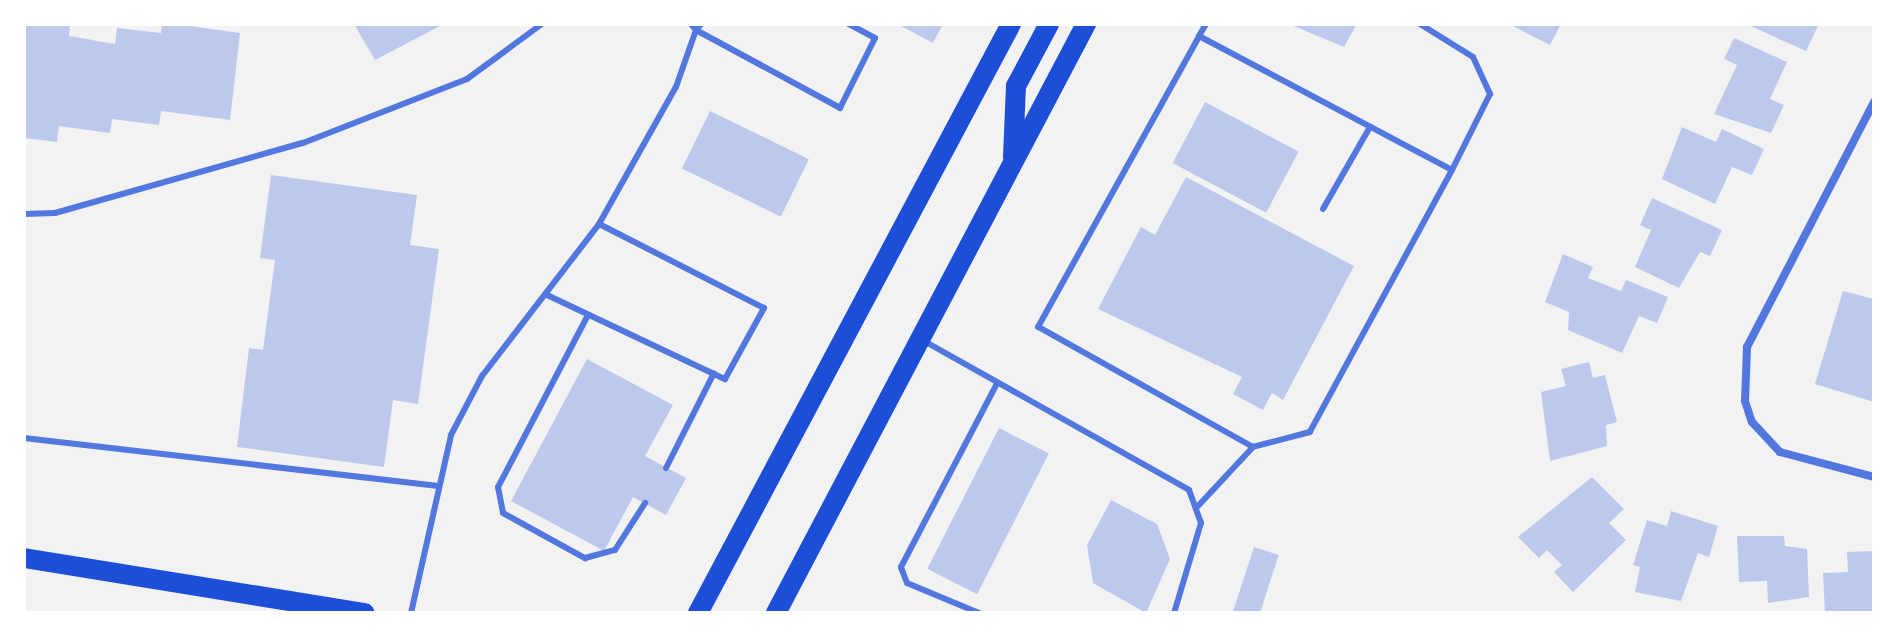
<!DOCTYPE html>
<html>
<head>
<meta charset="utf-8">
<style>
	body { margin:0 }
	#map { position:relative; width:1898px; height:637px; overflow:hidden; background:#f2f2f2; font-family:Roboto,sans-serif }
	div>[style] { position:absolute }
	[style*='--x'] { left:calc(var(--x)*1px); top:calc(var(--y)*1px); width:calc(var(--w)*1px); rotate:calc(var(--a)*1deg) }
	.building>* { inset:0; background:#bdc9ec; transform-origin:0 0 }
	.service>* { height:6px; margin:-3px; padding:0 3px; transform-origin:3px; border-radius:3px; background:#5277de }
	.minor>* { height:8px; margin:-4px; padding:0 4px; transform-origin:4px; border-radius:4px; background:#5277de }
	.primary>* { height:20px; margin:-10px; padding:0 10px; transform-origin:10px; border-radius:10px; background:#1d4ed8 }
	span { translate:-50% -50%; white-space:nowrap; text-align:center; line-height:1.15; -webkit-text-stroke:8px #fff; paint-order:stroke }
	.frame { position:absolute; inset:0; border:26px solid #fff; pointer-events:none }
</style>
</head>
<body>
<div id="map">
	<div class="building">
		<i style="clip-path:polygon(24px 24px,70px 24px,69px 36px,115px 44px,117px 28px,161px 33px,162px 24px,175px 24px,240px 33px,230px 120px,161px 111px,159px 125px,112px 119px,110px 133px,59px 126px,57px 142px,24px 138px)"></i>
		<i style="clip-path:polygon(354px 24px,444px 24px,375px 60px)"></i>
		<i style="clip-path:polygon(897px 24px,943px 24px,933px 43px)"></i>
		<i style="clip-path:polygon(1289px 24px,1357px 24px,1344px 47px)"></i>
		<i style="clip-path:polygon(1509px 24px,1561px 24px,1550px 45px)"></i>
		<i style="clip-path:polygon(1746px 24px,1819px 24px,1806px 51px)"></i>
		<i style="clip-path:polygon(1734px 38px,1787px 62px,1770px 99px,1784px 105px,1771px 133px,1714px 114px,1737px 65px,1724px 59px)"></i>
		<i style="left:1205px;top:102px;width:106px;height:69px;rotate:28deg"></i>
		<i style="left:710px;top:111px;width:110px;height:64px;rotate:26deg"></i>
		<i style="clip-path:polygon(1682px 127px,1716px 142px,1722px 129px,1764px 149px,1752px 175px,1732px 167px,1715px 204px,1662px 179px)"></i>
		<i style="clip-path:polygon(271px 175px,417px 195px,410px 245px,439px 249px,418px 404px,393px 400px,384px 467px,237px 447px,249px 348px,263px 350px,275px 260px,260px 258px)"></i>
		<i style="clip-path:polygon(1186px 177px,1354px 266px,1283px 400px,1272px 393px,1263px 410px,1233px 394px,1242px 377px,1098px 309px,1141px 227px,1155px 235px)"></i>
		<i style="clip-path:polygon(1652px 198px,1722px 230px,1710px 256px,1700px 252px,1679px 288px,1635px 267px,1651px 230px,1640px 225px)"></i>
		<i style="clip-path:polygon(1563px 254px,1593px 267px,1588px 278px,1621px 291px,1626px 280px,1668px 297px,1657px 323px,1639px 316px,1622px 353px,1568px 330px,1569px 312px,1545px 302px)"></i>
		<i style="clip-path:polygon(1843px 291px,1874px 299px,1874px 402px,1815px 384px)"></i>
		<i style="clip-path:polygon(587px 359px,673px 405px,645px 456px,686px 478px,666px 515px,633px 497px,604px 551px,511px 501px)"></i>
		<i style="clip-path:polygon(1589px 362px,1593px 378px,1605px 375px,1617px 422px,1606px 425px,1607px 446px,1550px 461px,1541px 392px,1566px 386px,1561px 369px)"></i>
		<i style="left:999px;top:428px;width:56px;height:158px;rotate:27deg"></i>
		<i style="clip-path:polygon(1592px 477px,1624px 509px,1609px 523px,1626px 540px,1573px 592px,1554px 572px,1562px 565px,1547px 550px,1539px 558px,1518px 537px)"></i>
		<i style="clip-path:polygon(1111px 500px,1157px 524px,1170px 559px,1146px 613px,1093px 583px,1087px 545px)"></i>
		<i style="clip-path:polygon(1671px 511px,1718px 526px,1709px 557px,1698px 553px,1681px 601px,1635px 592px,1640px 567px,1633px 565px,1647px 520px,1667px 526px)"></i>
		<i style="clip-path:polygon(1737px 536px,1784px 536px,1785px 546px,1807px 549px,1809px 597px,1768px 603px,1767px 581px,1739px 582px)"></i>
		<i style="left:1254px;top:547px;width:26px;height:69px;rotate:18deg"></i>
		<i style="clip-path:polygon(1874px 551px,1874px 613px,1825px 613px,1823px 573px,1848px 572px,1847px 552px)"></i>
	</div>
	<div class="service">
		<i style="--x:701;--y:24;--w:8;--a:130"></i>
		<i style="--x:696;--y:30;--w:164;--a:28.4"></i>
		<i style="--x:840;--y:108;--w:78;--a:-63.4"></i>
		<i style="--x:875;--y:38;--w:30;--a:-152"></i>
		<i style="--x:1420;--y:24;--w:62;--a:31.9"></i>
		<i style="--x:1473;--y:57;--w:41;--a:65.3"></i>
		<i style="--x:1490;--y:94;--w:85;--a:116.6"></i>
		<i style="--x:1199;--y:36;--w:286;--a:27.9"></i>
		<i style="--x:1452;--y:170;--w:298;--a:118.5"></i>
		<i style="--x:1310;--y:432;--w:59;--a:165.3"></i>
		<i style="--x:1253;--y:447;--w:246;--a:-150.8"></i>
		<i style="--x:1038;--y:327;--w:333;--a:-61"></i>
		<i style="--x:1199;--y:36;--w:14;--a:-60"></i>
		<i style="--x:1323;--y:209;--w:95;--a:-60.2"></i>
		<i style="--x:24;--y:214;--w:31;--a:-2"></i>
		<i style="--x:55;--y:213;--w:258;--a:-15.8"></i>
		<i style="--x:303;--y:143;--w:176;--a:-21.3"></i>
		<i style="--x:467;--y:79;--w:93;--a:-36.3"></i>
		<i style="--x:547;--y:295;--w:197;--a:25.3"></i>
		<i style="--x:725;--y:379;--w:81;--a:-61.2"></i>
		<i style="--x:764;--y:308;--w:185;--a:-153"></i>
		<i style="--x:588;--y:315;--w:194;--a:117.6"></i>
		<i style="--x:498;--y:487;--w:26;--a:79"></i>
		<i style="--x:503;--y:513;--w:94;--a:28.8"></i>
		<i style="--x:585;--y:558;--w:31;--a:-15"></i>
		<i style="--x:615;--y:550;--w:56;--a:-57.4"></i>
		<i style="--x:924;--y:341;--w:304;--a:29.3"></i>
		<i style="--x:1189;--y:490;--w:35;--a:70"></i>
		<i style="--x:1201;--y:523;--w:94;--a:106.7"></i>
		<i style="--x:24;--y:438;--w:415;--a:6.6"></i>
		<i style="--x:666;--y:468;--w:106;--a:-63.2"></i>
		<i style="--x:1198;--y:506;--w:81;--a:-47"></i>
		<i style="--x:411;--y:613;--w:182;--a:-77.3"></i>
		<i style="--x:451;--y:435;--w:67;--a:-62.3"></i>
		<i style="--x:482;--y:376;--w:192;--a:-52.4"></i>
		<i style="--x:599;--y:224;--w:157;--a:-60.7"></i>
		<i style="--x:676;--y:87;--w:60;--a:-70.7"></i>
		<i style="--x:696;--y:30;--w:8;--a:-130"></i>
		<i style="--x:979;--y:613;--w:78;--a:-157.4"></i>
		<i style="--x:907;--y:583;--w:17;--a:-111"></i>
		<i style="--x:901;--y:567;--w:205;--a:-62.4"></i>
	</div>
	<div class="minor">
		<i style="--x:1874;--y:102;--w:276;--a:117.4"></i>
		<i style="--x:1747;--y:347;--w:54;--a:92.1"></i>
		<i style="--x:1745;--y:401;--w:22;--a:72"></i>
		<i style="--x:1752;--y:422;--w:41;--a:47"></i>
		<i style="--x:1780;--y:452;--w:97;--a:14.9"></i>
	</div>
	<div class="primary">
		<i style="--x:1013;--y:157;--w:71;--a:-87.6"></i>
		<i style="--x:1016;--y:86;--w:70;--a:-62"></i>
		<i style="--x:24;--y:558;--w:345;--a:9.2"></i>
		<i style="--x:698;--y:613;--w:667;--a:-62.01"></i>
		<i style="--x:776;--y:613;--w:666;--a:-62.24"></i>
	</div>
	<div class="frame"></div>
</div>
</body>
</html>
